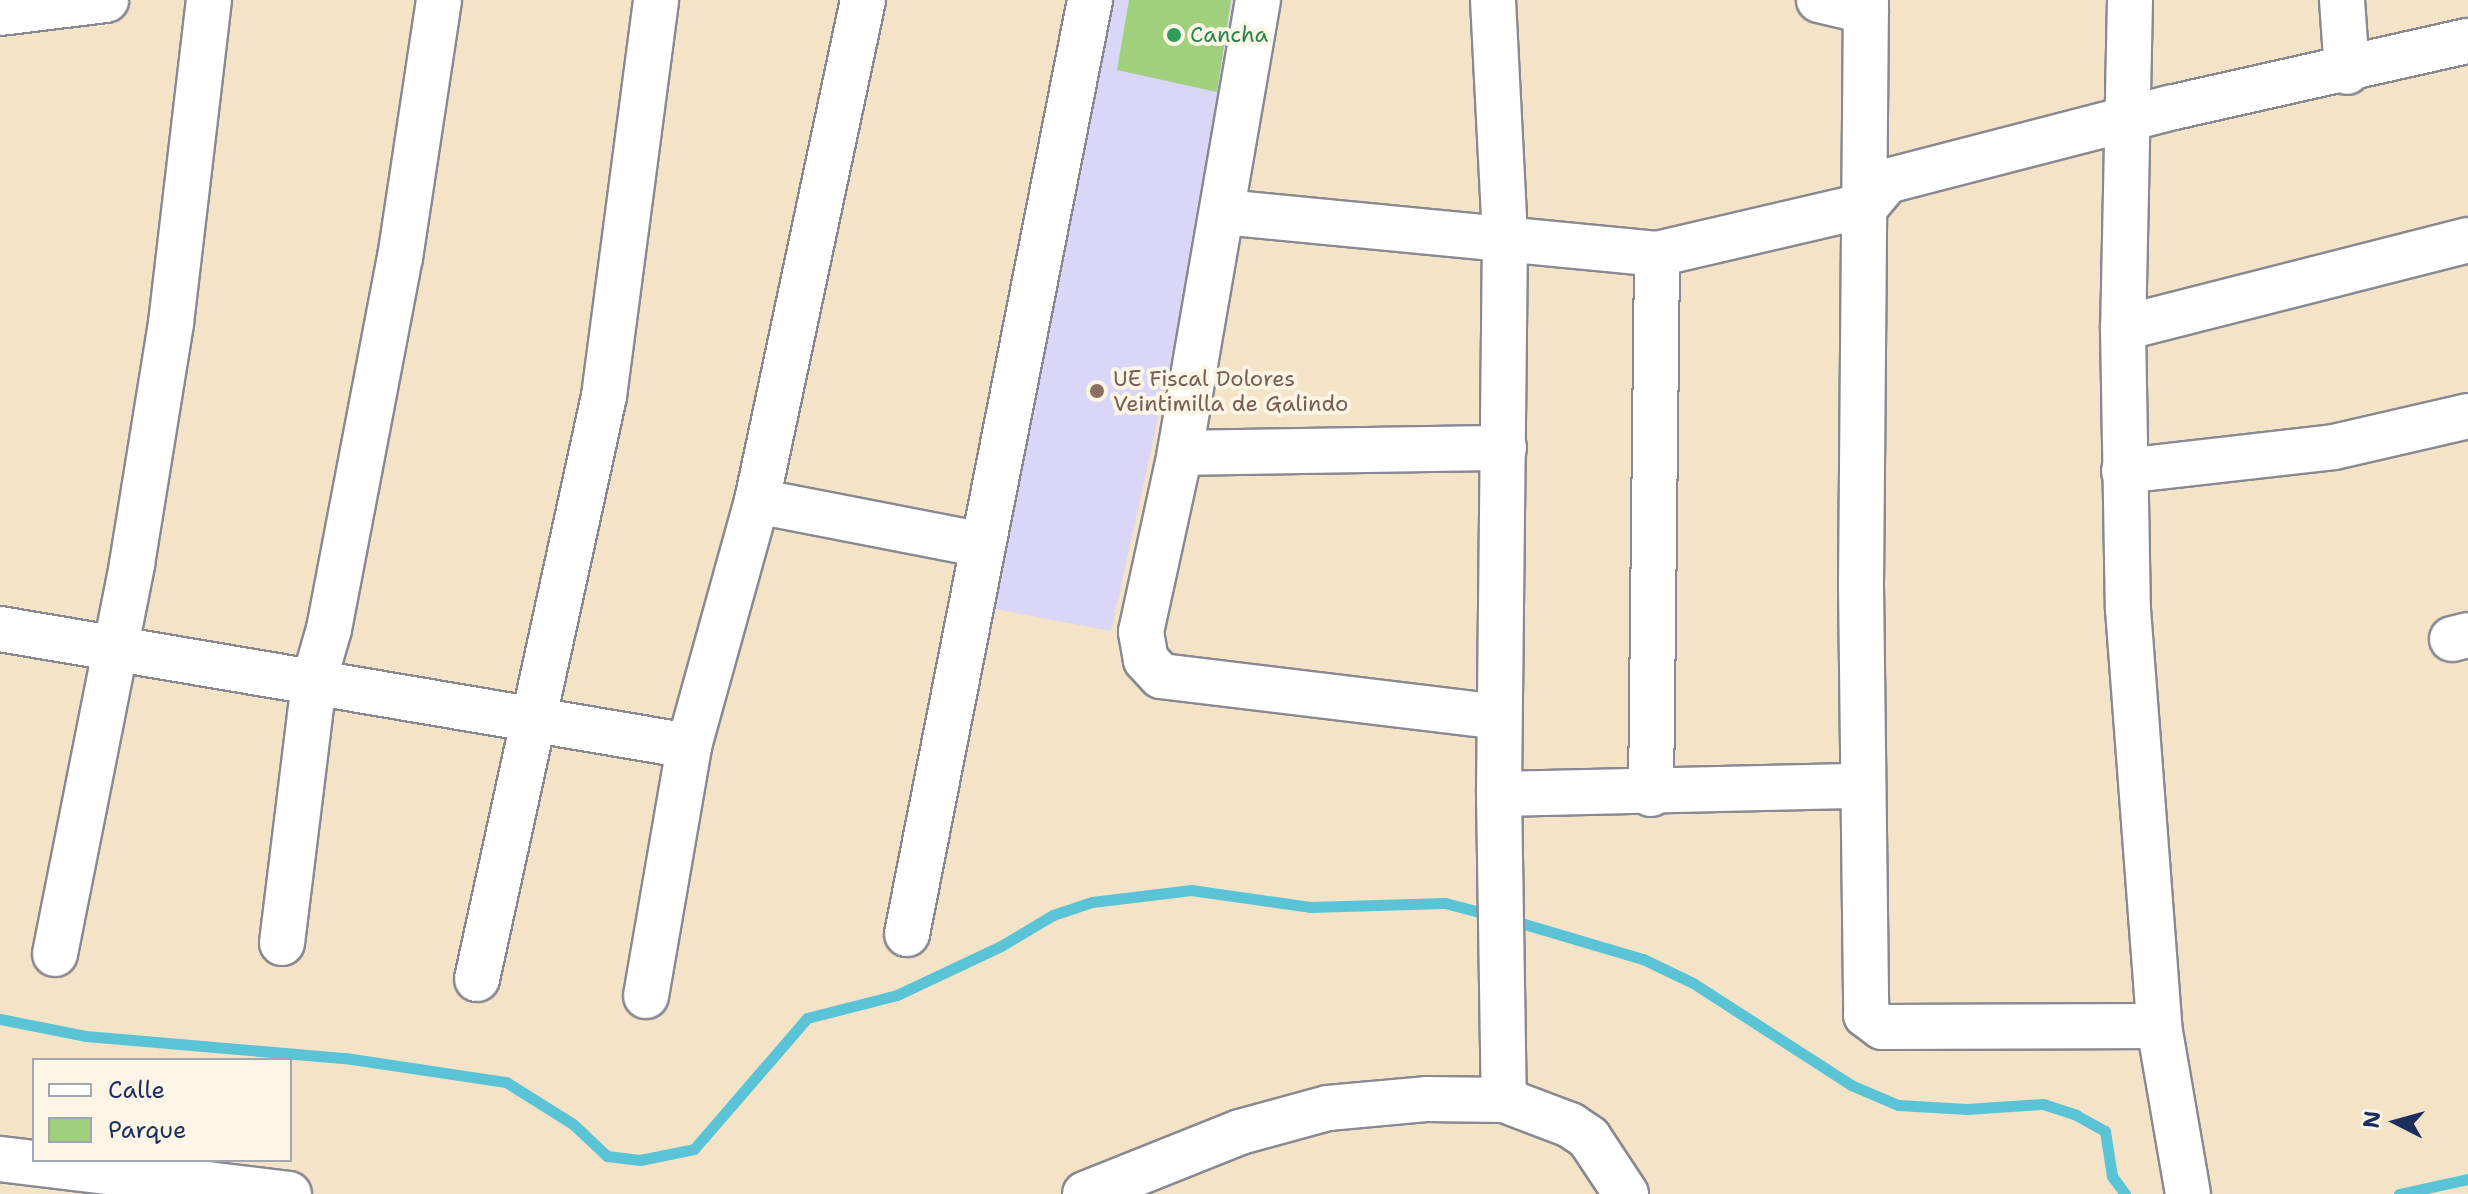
<!DOCTYPE html>
<html>
<head>
<meta charset="utf-8">
<style>
	body { margin:0 }
	#map { position:relative; width:2468px; height:1194px; overflow:hidden; background:#f4e3c7; font-family:"Shantell Sans",sans-serif }
	div>[style] { position:absolute }
	[style*='--x'] { left:calc(var(--x)*1px); top:calc(var(--y)*1px); width:calc(var(--w)*1px); rotate:calc(var(--a)*1deg) }
	.built>* { inset:0; background:#dad6f7 }
	.green>* { inset:0; background:#a0d07e }
	.stream>* { height:11px; margin:-5.5px; padding:0 5.5px; transform-origin:5.5px; border-radius:5.5px; background:#5ac4d6 }
	.roads { filter:drop-shadow(2px 0 #888992) drop-shadow(-2px 0 #888992) drop-shadow(0 2px #888992) drop-shadow(0 -2px #888992) }
	.minor>* { height:44px; margin:-22px; padding:0 22px; transform-origin:22px; border-radius:22px; background:#fff }
	.dots>* { width:22px; height:22px; translate:-50% -50%; box-sizing:border-box; border:4px solid #fcf5e5; border-radius:50% }
	span { translate:-50% -50%; white-space:nowrap; text-align:center; line-height:1.15; -webkit-text-stroke:8px #fcf5e5; paint-order:stroke }
	.leisure-label { font-size:22px; color:#27864d }
	.left { translate:0 -50%; text-align:left }
	.education-label { font-size:22px; color:#785e54 }
	.legend { position:absolute; left:32px; top:1058px; width:260px; height:104px; box-sizing:border-box; background:#fcf5e5; border:2px solid #a2a6af; margin:0; padding:10px 14px; list-style:none; font-size:24px; color:#1b2f5e }
	.legend li { display:flex; align-items:center; gap:16px; height:40px }
	.legend b { width:40px; border:2px solid #a2a6af }
	.north { position:absolute; left:2356px; top:1082px; width:80px; height:80px; -webkit-text-stroke:6px #fcf5e5; paint-order:stroke; rotate:276deg; font-size:22px; font-weight:700; line-height:32px; text-align:center; color:#1b2f5e }
	.north::after { content:''; display:block; margin:auto; width:28px; height:36px; background:#1b2f5e; clip-path:polygon(50% 0,100% 100%,50% 72%,0 100%) }
</style>
</head>
<body>
<div id="map">
	<div class="built">
		<i style="clip-path:polygon(1109px 0,1241px 0,1212px 175px,1111px 631px,985px 607px)"></i>
	</div>
	<div class="green">
		<i style="clip-path:polygon(1129px 0,1231px 0,1217px 92px,1117px 70px)"></i>
	</div>
	<div class="stream">
		<i style="--x:1511;--y:920;--w:138;--a:16.5"></i>
		<i style="--x:1643;--y:959;--w:55;--a:25.6"></i>
		<i style="--x:1693;--y:983;--w:188;--a:32.8"></i>
		<i style="--x:1851;--y:1085;--w:51;--a:23.1"></i>
		<i style="--x:1898;--y:1105;--w:69;--a:3.3"></i>
		<i style="--x:1967;--y:1109;--w:76;--a:-3.8"></i>
		<i style="--x:2043;--y:1104;--w:35;--a:18"></i>
		<i style="--x:2076;--y:1115;--w:33;--a:29"></i>
		<i style="--x:2105;--y:1131;--w:46;--a:81.2"></i>
		<i style="--x:2112;--y:1176;--w:22;--a:54"></i>
		<i style="--x:0;--y:1019;--w:88;--a:11.2"></i>
		<i style="--x:86;--y:1036;--w:260;--a:4.9"></i>
		<i style="--x:345;--y:1058;--w:163;--a:8.5"></i>
		<i style="--x:506;--y:1082;--w:79;--a:32.1"></i>
		<i style="--x:573;--y:1124;--w:47;--a:43.3"></i>
		<i style="--x:607;--y:1156;--w:33;--a:7"></i>
		<i style="--x:640;--y:1160;--w:55;--a:-11.5"></i>
		<i style="--x:694;--y:1149;--w:173;--a:-49.2"></i>
		<i style="--x:807;--y:1018;--w:93;--a:-14.3"></i>
		<i style="--x:897;--y:995;--w:115;--a:-25.2"></i>
		<i style="--x:1001;--y:946;--w:61;--a:-30.8"></i>
		<i style="--x:1053;--y:915;--w:41;--a:-18.4"></i>
		<i style="--x:1092;--y:902;--w:100;--a:-6.9"></i>
		<i style="--x:1191;--y:890;--w:120;--a:8.1"></i>
		<i style="--x:1310;--y:907;--w:135;--a:-1.7"></i>
		<i style="--x:1445;--y:903;--w:48;--a:14.6"></i>
		<i style="--x:2399;--y:1194;--w:71;--a:-12.3"></i>
	</div>
	<div class="roads">
		<div class="minor">
			<i style="--x:1258;--y:0;--w:460;--a:99.8"></i>
			<i style="--x:1180;--y:453;--w:183;--a:102.3"></i>
			<i style="--x:1141;--y:632;--w:28;--a:80"></i>
			<i style="--x:1146;--y:660;--w:22;--a:47"></i>
			<i style="--x:1161;--y:676;--w:340;--a:6.9"></i>
			<i style="--x:1493;--y:0;--w:237;--a:87.1"></i>
			<i style="--x:1505;--y:237;--w:557;--a:90.62"></i>
			<i style="--x:1499;--y:794;--w:364;--a:-1.3"></i>
			<i style="--x:1819;--y:0;--w:48;--a:13.2"></i>
			<i style="--x:1866;--y:0;--w:585;--a:90.49"></i>
			<i style="--x:1861;--y:585;--w:430;--a:89.3"></i>
			<i style="--x:1866;--y:1015;--w:20;--a:37"></i>
			<i style="--x:1882;--y:1027;--w:277;--a:-0.2"></i>
			<i style="--x:2130;--y:0;--w:328;--a:91.2"></i>
			<i style="--x:2123;--y:328;--w:281;--a:89"></i>
			<i style="--x:2128;--y:609;--w:418;--a:85.7"></i>
			<i style="--x:2159;--y:1026;--w:170;--a:80.2"></i>
			<i style="--x:2342;--y:0;--w:72;--a:86"></i>
			<i style="--x:0;--y:13;--w:107;--a:-7"></i>
			<i style="--x:1223;--y:212;--w:436;--a:5.5"></i>
			<i style="--x:1657;--y:254;--w:216;--a:-13.1"></i>
			<i style="--x:1867;--y:205;--w:31;--a:-50"></i>
			<i style="--x:1887;--y:181;--w:296;--a:-14.5"></i>
			<i style="--x:2174;--y:107;--w:301;--a:-12.7"></i>
			<i style="--x:2123;--y:328;--w:356;--a:-14.3"></i>
			<i style="--x:1180;--y:453;--w:324;--a:-0.9"></i>
			<i style="--x:2124;--y:471;--w:211;--a:-6.5"></i>
			<i style="--x:2334;--y:447;--w:138;--a:-13"></i>
			<i style="--x:757;--y:501;--w:230;--a:11"></i>
			<i style="--x:0;--y:629;--w:699;--a:9.64"></i>
			<i style="--x:2452;--y:639;--w:16;--a:-14"></i>
			<i style="--x:1499;--y:794;--w:306;--a:89.1"></i>
			<i style="--x:1651;--y:794;--w:540;--a:-89.36"></i>
			<i style="--x:907;--y:934;--w:952;--a:-78.91"></i>
			<i style="--x:282;--y:943;--w:264;--a:-83"></i>
			<i style="--x:314;--y:681;--w:54;--a:-73.9"></i>
			<i style="--x:329;--y:629;--w:378;--a:-79.2"></i>
			<i style="--x:400;--y:258;--w:261;--a:-81.4"></i>
			<i style="--x:55;--y:954;--w:398;--a:-78.8"></i>
			<i style="--x:132;--y:564;--w:244;--a:-80.8"></i>
			<i style="--x:171;--y:323;--w:325;--a:-83.3"></i>
			<i style="--x:477;--y:979;--w:597;--a:-77.71"></i>
			<i style="--x:604;--y:396;--w:399;--a:-82.5"></i>
			<i style="--x:646;--y:996;--w:254;--a:-80.2"></i>
			<i style="--x:689;--y:746;--w:254;--a:-74.5"></i>
			<i style="--x:757;--y:501;--w:512;--a:-78.05"></i>
			<i style="--x:0;--y:1159;--w:291;--a:6.9"></i>
			<i style="--x:1085;--y:1194;--w:167;--a:-21.8"></i>
			<i style="--x:1240;--y:1132;--w:91;--a:-15.3"></i>
			<i style="--x:1328;--y:1108;--w:98;--a:-5.2"></i>
			<i style="--x:1426;--y:1099;--w:78;--a:0.7"></i>
			<i style="--x:1504;--y:1100;--w:71;--a:20.7"></i>
			<i style="--x:1570;--y:1125;--w:23;--a:34"></i>
			<i style="--x:1589;--y:1138;--w:67;--a:56.5"></i>
		</div>
	</div>
	<div class="dots">
		<i style="left:1174px;top:35px;background:#2e9e5b"></i>
		<i style="left:1097px;top:391px;background:#8d6e63"></i>
	</div>
	<div class="leisure-label">
		<span class="left" style="left:1190px;top:35px">Cancha</span>
	</div>
	<div class="education-label">
		<span class="left" style="left:1113px;top:391px">UE Fiscal Dolores<br>Veintimilla de Galindo</span>
	</div>
	<ul class="legend">
	<li><b style="height:10px;background:#fff"></b>Calle</li>
	<li><b style="height:22px;background:#a0d07e"></b>Parque</li>
	</ul>
	<div class="north">N</div>
</div>
</body>
</html>
